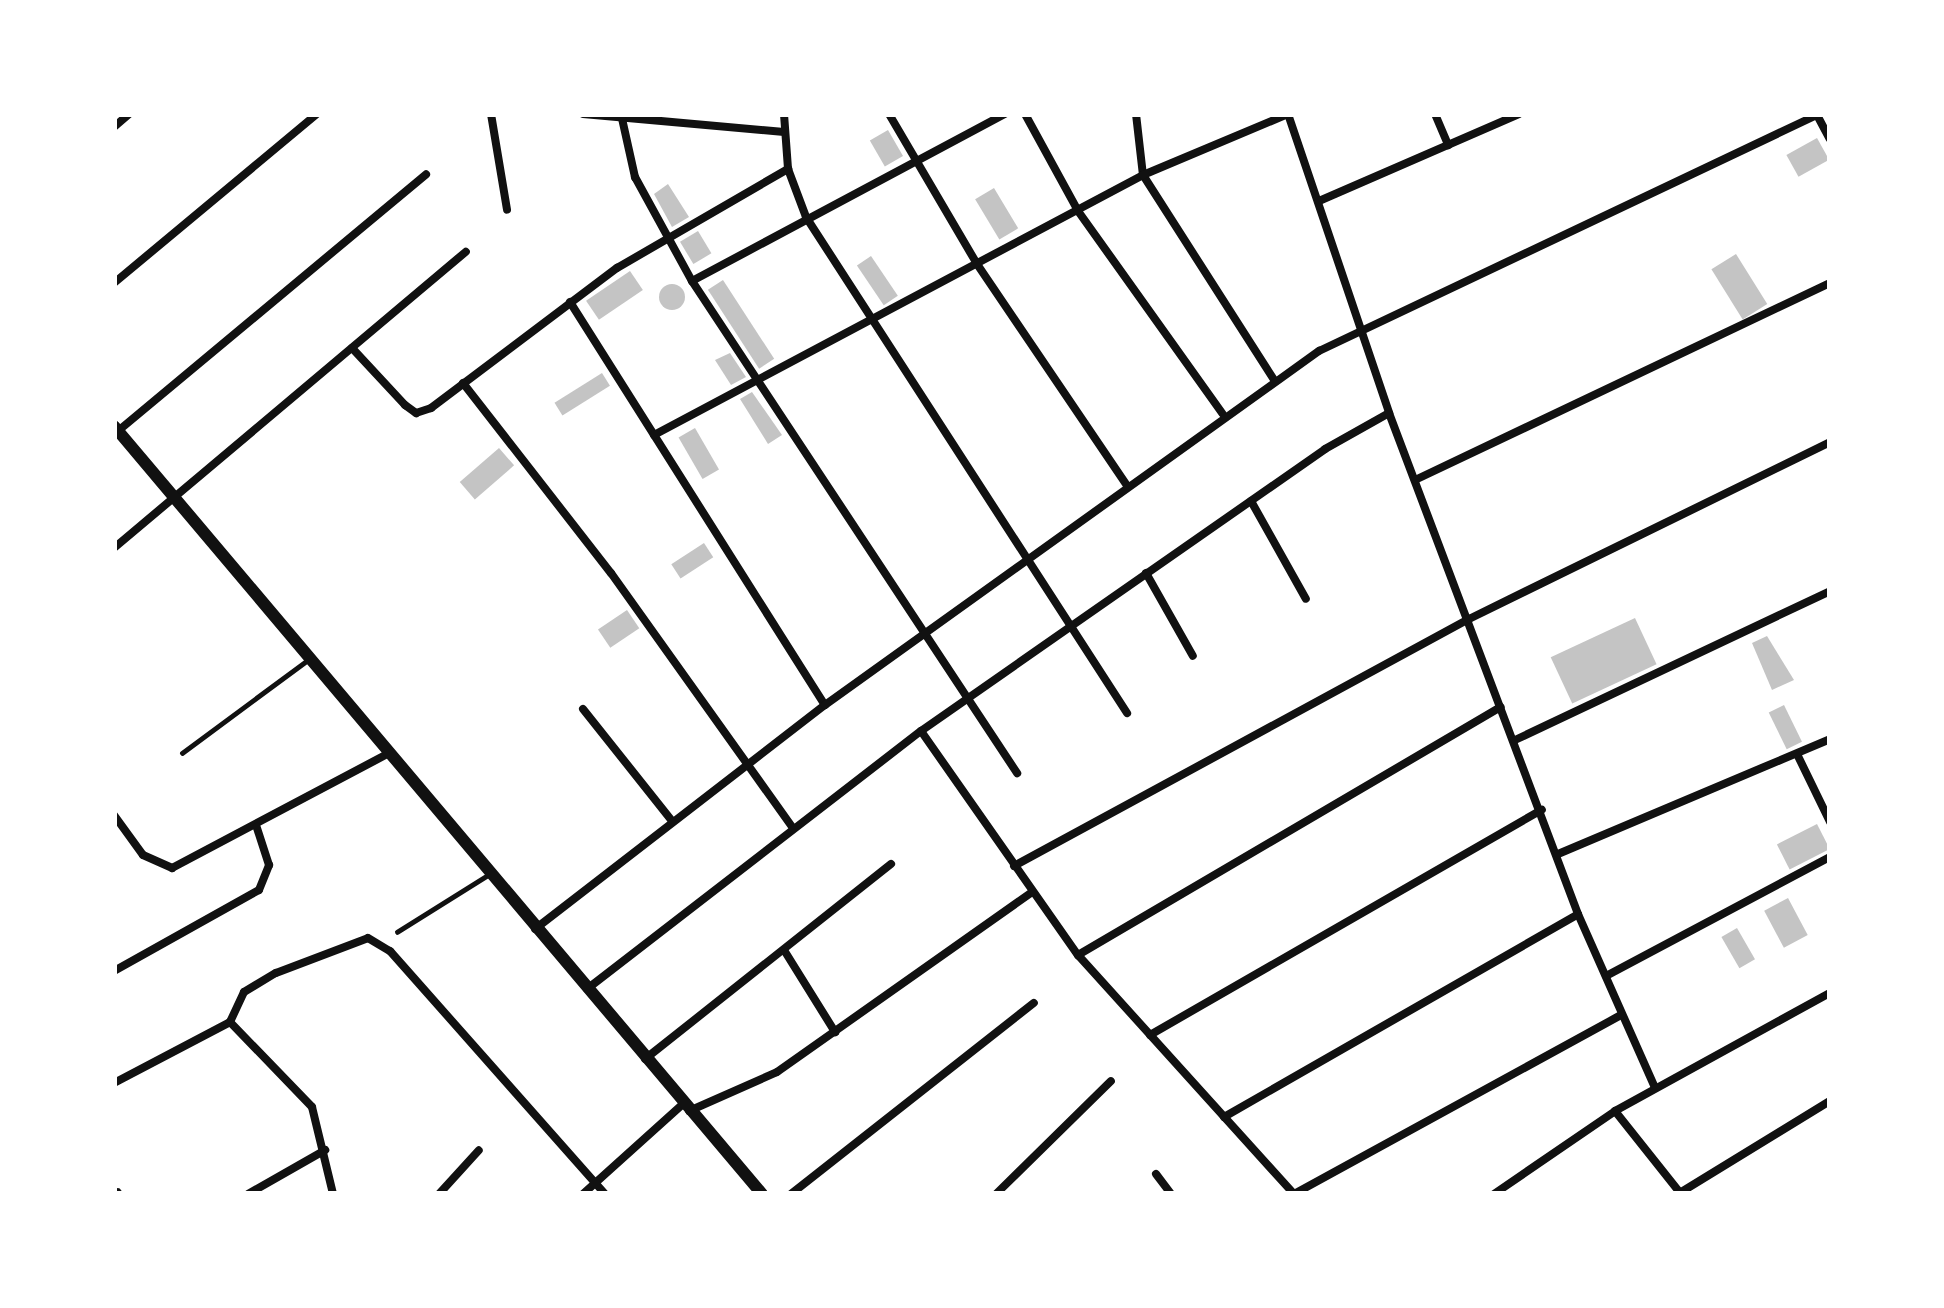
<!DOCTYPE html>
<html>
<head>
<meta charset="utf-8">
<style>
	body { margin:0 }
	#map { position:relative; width:1944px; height:1308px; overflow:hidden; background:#fff; font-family:"Roboto Condensed",sans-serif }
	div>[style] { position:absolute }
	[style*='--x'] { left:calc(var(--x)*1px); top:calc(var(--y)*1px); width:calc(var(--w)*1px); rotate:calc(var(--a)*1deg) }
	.building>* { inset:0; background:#c4c4c4; transform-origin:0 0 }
	.round { border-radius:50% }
	.service>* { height:4.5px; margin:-2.25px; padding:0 2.25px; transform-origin:2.25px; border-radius:2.25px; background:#111 }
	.minor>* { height:8px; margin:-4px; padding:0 4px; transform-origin:4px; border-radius:4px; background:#111 }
	.secondary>* { height:12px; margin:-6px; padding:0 6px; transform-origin:6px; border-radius:6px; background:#111 }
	span { translate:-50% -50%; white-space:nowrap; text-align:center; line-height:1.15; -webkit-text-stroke:12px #fff; paint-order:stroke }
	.frame { position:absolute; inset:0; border:117px solid #fff; pointer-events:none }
</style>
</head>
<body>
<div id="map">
	<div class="building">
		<i style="left:888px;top:130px;width:30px;height:21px;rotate:60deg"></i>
		<i style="left:1817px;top:138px;width:25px;height:35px;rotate:61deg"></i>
		<i style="clip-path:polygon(668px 184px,689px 217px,672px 227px,654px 194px)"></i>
		<i style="left:994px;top:188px;width:47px;height:22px;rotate:59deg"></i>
		<i style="left:698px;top:231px;width:26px;height:21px;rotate:59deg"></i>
		<i style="left:1736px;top:254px;width:59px;height:29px;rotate:58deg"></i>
		<i style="left:871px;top:256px;width:48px;height:17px;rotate:56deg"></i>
		<i style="left:630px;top:271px;width:23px;height:53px;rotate:56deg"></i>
		<i style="left:723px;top:280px;width:94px;height:18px;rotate:57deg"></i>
		<i class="round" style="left:659px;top:284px;width:26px;height:26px"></i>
		<i style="clip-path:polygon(730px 353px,746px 377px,731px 385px,715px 360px)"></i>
		<i style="left:602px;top:373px;width:15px;height:56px;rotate:58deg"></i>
		<i style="clip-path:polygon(752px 392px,782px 435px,768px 444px,740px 399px)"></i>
		<i style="left:695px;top:428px;width:48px;height:19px;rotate:60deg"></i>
		<i style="left:499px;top:448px;width:23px;height:52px;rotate:49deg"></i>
		<i style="left:704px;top:543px;width:17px;height:39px;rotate:57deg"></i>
		<i style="left:627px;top:610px;width:22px;height:35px;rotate:56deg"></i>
		<i style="left:1635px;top:618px;width:51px;height:93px;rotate:65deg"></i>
		<i style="clip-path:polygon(1767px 636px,1794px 680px,1772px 690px,1752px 643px)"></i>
		<i style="left:1784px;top:705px;width:41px;height:17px;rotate:64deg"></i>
		<i style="left:1817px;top:824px;width:28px;height:45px;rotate:63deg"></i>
		<i style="left:1788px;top:898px;width:42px;height:27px;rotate:62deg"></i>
		<i style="left:1737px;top:928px;width:36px;height:18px;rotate:60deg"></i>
	</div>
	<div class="service">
		<i style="--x:182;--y:753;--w:158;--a:-36.5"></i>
		<i style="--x:397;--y:932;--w:107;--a:-32.1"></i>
	</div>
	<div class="minor">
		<i style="--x:491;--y:114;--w:97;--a:80.5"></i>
		<i style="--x:583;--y:114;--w:202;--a:5.1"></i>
		<i style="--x:621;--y:114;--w:65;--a:77.5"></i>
		<i style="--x:635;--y:177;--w:119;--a:61.3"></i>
		<i style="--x:692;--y:281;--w:590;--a:56.55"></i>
		<i style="--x:784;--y:114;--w:55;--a:85.8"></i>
		<i style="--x:788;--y:169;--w:51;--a:69.4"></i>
		<i style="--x:806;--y:217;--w:591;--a:57.09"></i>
		<i style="--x:889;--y:114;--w:174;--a:59.6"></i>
		<i style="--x:977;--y:264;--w:269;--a:55.9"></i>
		<i style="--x:1025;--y:114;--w:111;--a:61.3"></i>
		<i style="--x:1078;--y:211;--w:249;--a:54.5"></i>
		<i style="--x:1136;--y:114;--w:61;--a:83.5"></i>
		<i style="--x:1143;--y:175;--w:243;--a:57.4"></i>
		<i style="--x:1288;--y:114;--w:316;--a:71.3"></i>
		<i style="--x:1389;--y:413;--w:535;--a:69.33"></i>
		<i style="--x:1578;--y:914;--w:190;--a:66.1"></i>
		<i style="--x:1435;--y:114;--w:34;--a:67"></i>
		<i style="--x:1817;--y:115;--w:27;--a:62"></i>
		<i style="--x:114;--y:127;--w:20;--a:-41"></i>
		<i style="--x:1319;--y:201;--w:218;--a:-23.5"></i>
		<i style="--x:692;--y:281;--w:355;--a:-28.1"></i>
		<i style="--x:114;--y:283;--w:264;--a:-39.8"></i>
		<i style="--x:570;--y:302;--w:477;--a:57.7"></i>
		<i style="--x:352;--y:348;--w:78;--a:47.1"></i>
		<i style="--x:405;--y:405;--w:14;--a:36"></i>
		<i style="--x:416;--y:413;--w:16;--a:-18"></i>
		<i style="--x:431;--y:408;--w:233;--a:-37"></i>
		<i style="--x:617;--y:268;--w:198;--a:-30.1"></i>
		<i style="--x:463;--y:383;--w:241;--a:52.1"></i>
		<i style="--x:611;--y:573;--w:312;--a:54.5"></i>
		<i style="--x:118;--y:431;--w:401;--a:-39.8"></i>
		<i style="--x:654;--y:435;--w:554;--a:-28"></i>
		<i style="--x:1143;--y:175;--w:157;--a:-22.8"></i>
		<i style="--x:1415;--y:480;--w:459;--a:-25.4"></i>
		<i style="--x:1251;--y:501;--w:112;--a:60.7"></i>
		<i style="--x:114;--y:548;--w:460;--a:-40.1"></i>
		<i style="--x:1146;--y:573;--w:95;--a:60.5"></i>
		<i style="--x:583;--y:709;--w:144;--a:51.5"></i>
		<i style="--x:921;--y:731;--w:274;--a:55"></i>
		<i style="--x:1078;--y:955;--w:322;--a:47.9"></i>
		<i style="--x:1515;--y:740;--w:348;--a:-25.3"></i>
		<i style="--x:1797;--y:754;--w:76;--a:64.1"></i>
		<i style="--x:114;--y:815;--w:49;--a:54.1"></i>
		<i style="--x:143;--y:855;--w:32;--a:24"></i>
		<i style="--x:172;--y:868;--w:243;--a:-27.9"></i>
		<i style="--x:1558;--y:854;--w:295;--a:-22.9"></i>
		<i style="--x:1014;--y:866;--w:518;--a:-28.5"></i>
		<i style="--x:1469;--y:619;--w:402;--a:-26.1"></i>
		<i style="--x:535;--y:929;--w:366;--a:-37.7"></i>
		<i style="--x:825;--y:705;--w:608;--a:-35.63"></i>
		<i style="--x:1319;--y:351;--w:551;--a:-25.36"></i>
		<i style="--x:784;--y:950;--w:97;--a:58.1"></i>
		<i style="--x:1078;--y:955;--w:490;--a:-30.4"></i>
		<i style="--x:114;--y:971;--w:166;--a:-29.2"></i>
		<i style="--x:259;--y:890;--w:27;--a:-68"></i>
		<i style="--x:269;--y:865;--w:40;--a:-108"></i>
		<i style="--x:1606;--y:976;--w:254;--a:-28"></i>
		<i style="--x:587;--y:989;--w:422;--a:-37.7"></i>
		<i style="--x:921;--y:731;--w:493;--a:-34.9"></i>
		<i style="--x:1325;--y:449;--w:73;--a:-29.4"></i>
		<i style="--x:230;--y:1022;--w:118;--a:46"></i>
		<i style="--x:312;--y:1107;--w:89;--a:76.4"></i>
		<i style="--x:1150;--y:1035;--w:452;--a:-29.9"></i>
		<i style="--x:645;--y:1059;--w:314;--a:-38.4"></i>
		<i style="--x:114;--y:1083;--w:131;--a:-27.7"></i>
		<i style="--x:230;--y:1022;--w:33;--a:-65"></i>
		<i style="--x:244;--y:992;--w:37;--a:-31"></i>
		<i style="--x:276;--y:973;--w:98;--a:-20.8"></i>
		<i style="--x:368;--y:938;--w:26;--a:31"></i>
		<i style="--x:390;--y:951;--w:324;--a:48.5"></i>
		<i style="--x:689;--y:1111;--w:96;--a:-23.9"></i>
		<i style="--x:777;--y:1072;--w:311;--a:-35.2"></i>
		<i style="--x:1615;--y:1111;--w:106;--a:51.5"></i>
		<i style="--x:1224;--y:1117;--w:408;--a:-29.8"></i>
		<i style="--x:1156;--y:1174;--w:25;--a:53"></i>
		<i style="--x:114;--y:1194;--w:4;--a:-27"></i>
		<i style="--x:248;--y:1194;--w:89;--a:-29.7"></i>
		<i style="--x:439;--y:1194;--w:59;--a:-47.7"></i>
		<i style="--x:583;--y:1194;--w:133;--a:-42"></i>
		<i style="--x:791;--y:1194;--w:309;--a:-38.2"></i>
		<i style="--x:996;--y:1194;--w:161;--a:-44.5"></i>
		<i style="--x:1294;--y:1194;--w:373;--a:-28.7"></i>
		<i style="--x:1494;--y:1194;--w:147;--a:-34.4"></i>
		<i style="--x:1615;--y:1111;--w:245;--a:-28.8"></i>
		<i style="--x:1678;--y:1194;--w:178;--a:-31.5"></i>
	</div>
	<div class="secondary">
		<i style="--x:114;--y:426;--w:1005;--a:49.84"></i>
	</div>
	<div class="frame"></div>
</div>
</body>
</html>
